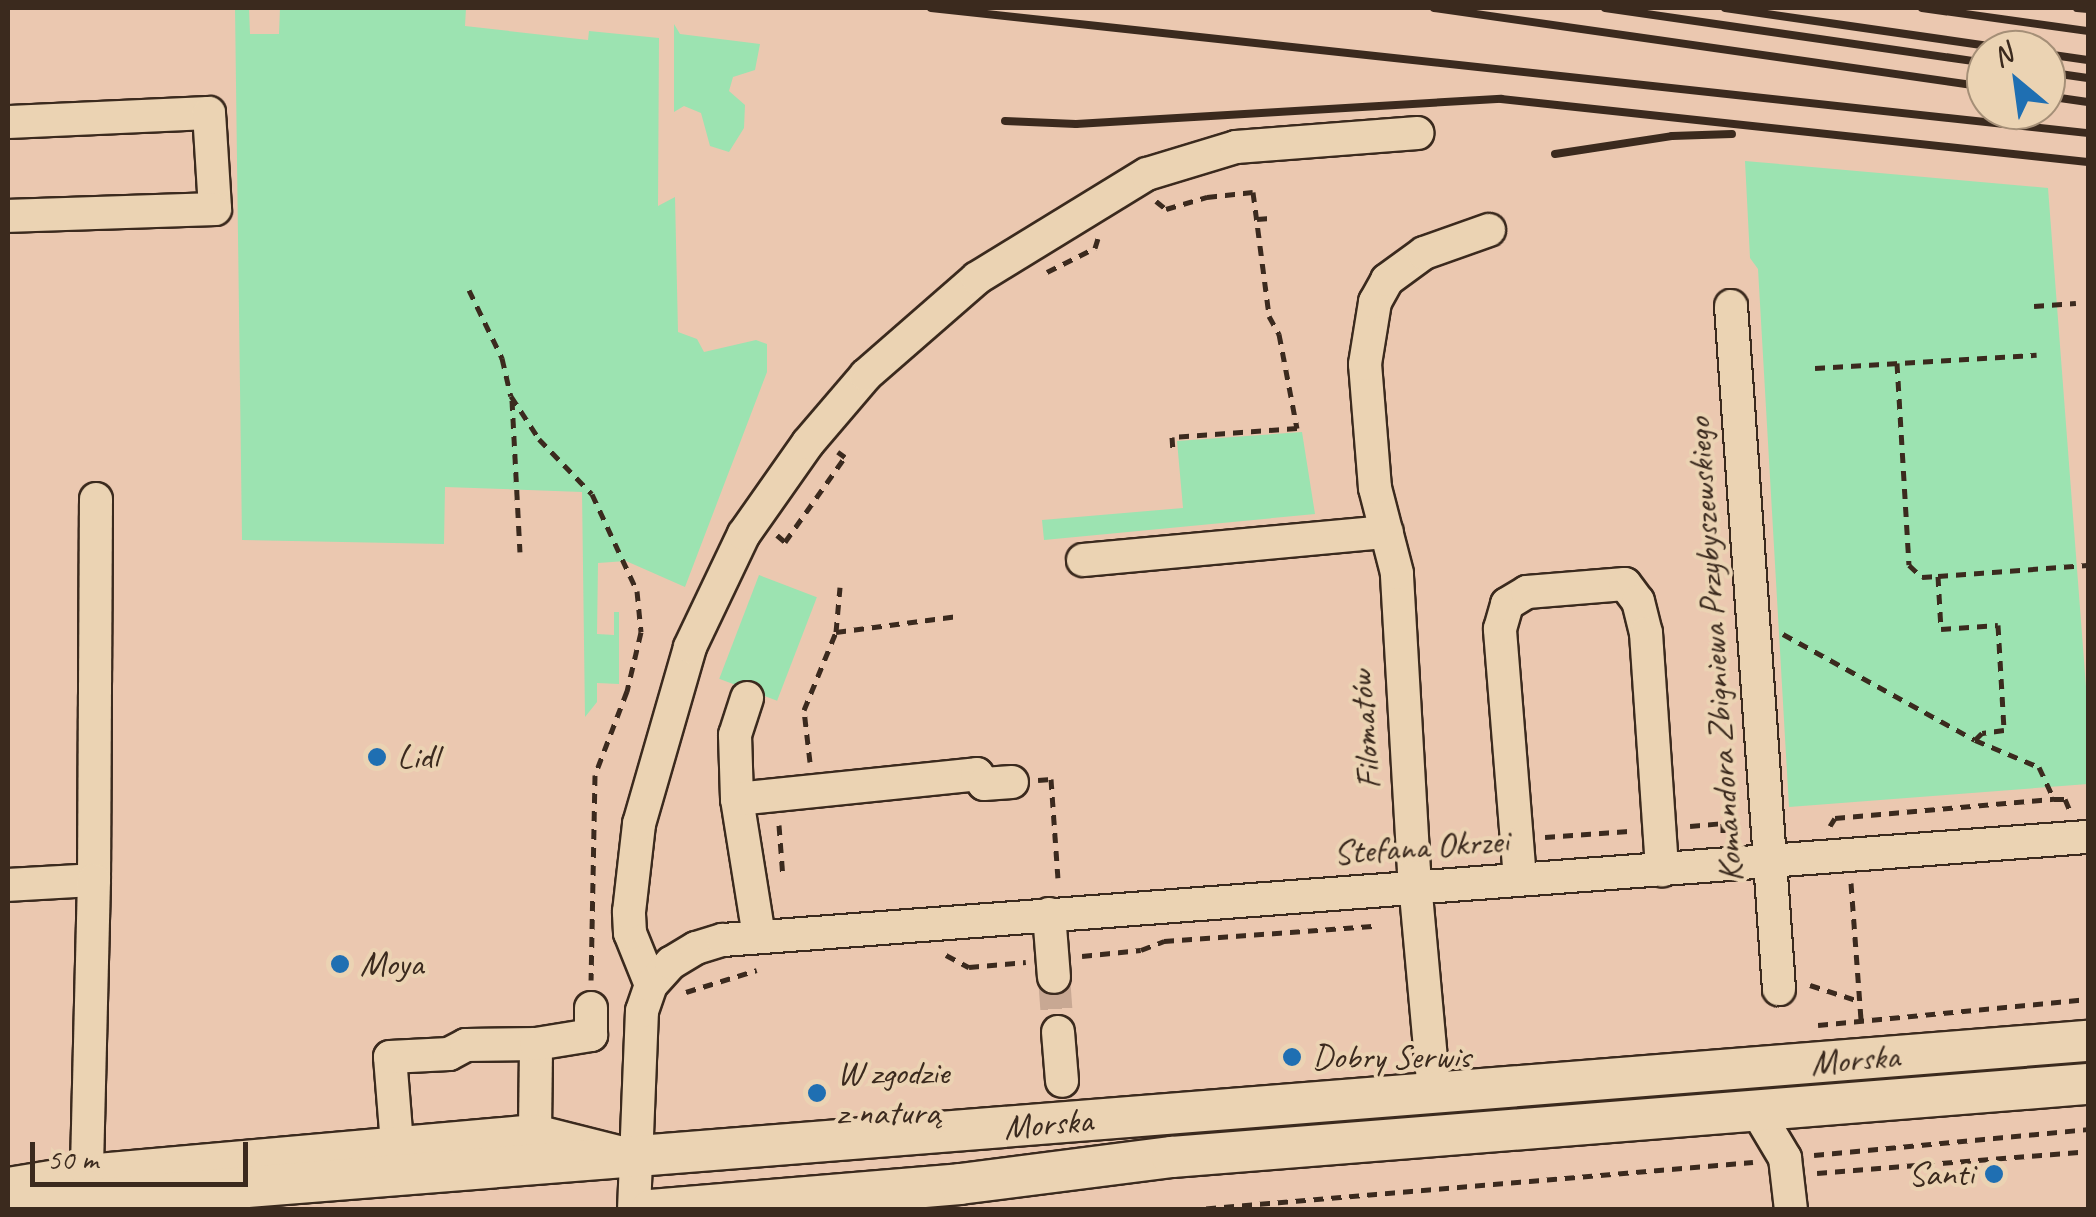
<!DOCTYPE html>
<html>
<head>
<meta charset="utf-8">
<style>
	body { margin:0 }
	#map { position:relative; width:2096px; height:1217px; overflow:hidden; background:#ebc8b0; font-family:Caveat,sans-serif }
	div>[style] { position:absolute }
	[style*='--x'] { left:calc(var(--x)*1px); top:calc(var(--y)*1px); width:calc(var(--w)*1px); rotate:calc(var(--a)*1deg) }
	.green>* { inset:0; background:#9ce3b1; transform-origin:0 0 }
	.minor-tunnel>* { height:32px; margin-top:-16px; transform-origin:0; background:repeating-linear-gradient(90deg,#c8a893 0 32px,transparent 0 48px) }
	.path>* { height:5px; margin-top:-2.5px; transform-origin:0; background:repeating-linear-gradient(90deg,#3b2a1e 0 10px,transparent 0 18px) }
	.roads { filter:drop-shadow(2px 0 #3b2a1e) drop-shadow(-2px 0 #3b2a1e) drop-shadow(0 2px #3b2a1e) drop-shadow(0 -2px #3b2a1e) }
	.minor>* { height:32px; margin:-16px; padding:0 16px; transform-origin:16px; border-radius:16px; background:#ebd3b3 }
	.major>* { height:40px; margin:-20px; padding:0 20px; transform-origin:20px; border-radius:20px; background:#ebd3b3 }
	.rail>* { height:8px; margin:-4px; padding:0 4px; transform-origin:4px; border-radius:4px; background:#3b2a1e }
	.dots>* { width:28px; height:28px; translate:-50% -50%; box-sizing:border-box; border:5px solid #ebd3b3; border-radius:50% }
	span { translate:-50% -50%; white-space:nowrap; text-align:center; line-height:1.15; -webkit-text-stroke:8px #ebd3b3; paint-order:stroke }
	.street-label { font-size:35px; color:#3b2a1e }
	.poi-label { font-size:35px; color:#3b2a1e }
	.left { translate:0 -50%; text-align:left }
	.right { translate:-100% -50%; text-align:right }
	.frame { position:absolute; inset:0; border:10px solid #3b2a1e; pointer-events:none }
	.north { position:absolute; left:1966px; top:30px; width:100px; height:100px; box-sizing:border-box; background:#ebd3b3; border:2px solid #a58f77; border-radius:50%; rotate:331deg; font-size:28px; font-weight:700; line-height:40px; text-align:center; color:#3b2a1e }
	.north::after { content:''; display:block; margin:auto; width:35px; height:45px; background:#1f6fb2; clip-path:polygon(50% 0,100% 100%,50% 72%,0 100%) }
	.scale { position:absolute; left:30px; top:1142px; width:218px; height:45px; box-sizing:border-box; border:5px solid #3b2a1e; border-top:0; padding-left:12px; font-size:30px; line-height:35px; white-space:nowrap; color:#3b2a1e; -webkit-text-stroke:8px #ebd3b3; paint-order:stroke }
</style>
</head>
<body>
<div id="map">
	<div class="green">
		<i style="clip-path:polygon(235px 8px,249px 8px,250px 34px,279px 34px,280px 8px,466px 8px,465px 26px,588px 40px,589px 31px,659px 38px,658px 206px,675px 197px,678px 332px,697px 339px,704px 352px,756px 340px,767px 344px,767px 372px,685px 587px,626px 561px,598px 563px,597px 634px,614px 635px,614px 612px,619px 612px,619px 684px,597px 683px,597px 702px,585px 717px,582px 492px,445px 487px,444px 544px,242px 540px)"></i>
		<i style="clip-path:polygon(674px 24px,680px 34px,760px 44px,755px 70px,733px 77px,729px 91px,745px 105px,744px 128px,729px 152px,710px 146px,701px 113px,684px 106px,674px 112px)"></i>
		<i style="clip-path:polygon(1745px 161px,2048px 188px,2088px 713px,2088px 784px,1789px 807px,1758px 269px,1750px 258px)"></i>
		<i style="clip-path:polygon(1302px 432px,1315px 514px,1044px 540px,1042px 520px,1183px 508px,1177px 441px)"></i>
		<i style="left:759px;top:575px;width:62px;height:111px;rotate:21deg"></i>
	</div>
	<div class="minor-tunnel">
		<i style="--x:1054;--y:977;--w:55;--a:85.8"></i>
	</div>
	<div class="path">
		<i style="--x:1156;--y:201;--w:13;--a:39"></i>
		<i style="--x:1166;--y:209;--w:43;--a:-16.3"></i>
		<i style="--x:1207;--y:197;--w:46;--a:-6.2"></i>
		<i style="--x:1253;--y:192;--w:125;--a:82.6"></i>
		<i style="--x:1269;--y:316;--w:21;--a:61"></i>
		<i style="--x:1279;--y:334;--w:96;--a:79.2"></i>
		<i style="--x:1297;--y:428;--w:125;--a:175.9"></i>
		<i style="--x:1172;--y:437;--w:15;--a:86"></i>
		<i style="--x:1257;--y:219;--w:13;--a:-4"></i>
		<i style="--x:1047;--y:272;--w:54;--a:-26.6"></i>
		<i style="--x:1095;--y:248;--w:10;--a:-73"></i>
		<i style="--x:469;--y:290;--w:76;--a:64.1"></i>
		<i style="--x:502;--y:358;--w:39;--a:77"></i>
		<i style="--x:511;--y:396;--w:51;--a:56.9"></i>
		<i style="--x:539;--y:439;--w:76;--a:46.1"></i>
		<i style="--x:592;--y:494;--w:107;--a:65.1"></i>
		<i style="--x:637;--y:591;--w:41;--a:84.4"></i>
		<i style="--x:641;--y:632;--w:61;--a:103.3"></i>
		<i style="--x:627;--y:691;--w:90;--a:110.9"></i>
		<i style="--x:595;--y:775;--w:205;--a:91.1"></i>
		<i style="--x:2034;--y:306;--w:42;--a:-4.1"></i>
		<i style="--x:1897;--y:363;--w:202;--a:86.6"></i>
		<i style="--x:1909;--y:565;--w:18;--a:43"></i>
		<i style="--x:1922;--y:577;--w:16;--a:-4"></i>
		<i style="--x:1938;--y:576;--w:53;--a:86.8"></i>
		<i style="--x:1941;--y:629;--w:57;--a:-4"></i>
		<i style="--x:1998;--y:625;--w:105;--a:86.7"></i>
		<i style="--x:2004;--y:730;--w:22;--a:172"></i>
		<i style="--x:1982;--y:733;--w:10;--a:135"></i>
		<i style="--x:1815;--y:368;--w:222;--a:-3.4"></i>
		<i style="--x:512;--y:400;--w:152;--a:87"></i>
		<i style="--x:777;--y:535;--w:11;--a:41"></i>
		<i style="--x:785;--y:542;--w:104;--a:-54.8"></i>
		<i style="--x:845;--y:457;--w:9;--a:-144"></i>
		<i style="--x:1938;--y:576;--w:150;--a:-4.2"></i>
		<i style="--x:836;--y:632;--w:123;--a:-7.5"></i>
		<i style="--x:1783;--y:634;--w:219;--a:28.9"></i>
		<i style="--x:1975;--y:740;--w:69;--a:22.9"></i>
		<i style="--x:2039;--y:767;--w:35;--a:65"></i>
		<i style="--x:810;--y:762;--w:52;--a:-96.6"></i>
		<i style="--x:804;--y:710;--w:84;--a:-67.7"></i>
		<i style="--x:836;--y:632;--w:45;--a:-84.9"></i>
		<i style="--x:1038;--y:780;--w:13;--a:-4"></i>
		<i style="--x:1051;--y:779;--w:99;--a:86"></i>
		<i style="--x:779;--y:825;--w:53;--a:85.7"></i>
		<i style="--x:1690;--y:826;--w:33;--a:-5"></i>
		<i style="--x:1723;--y:823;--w:12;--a:90"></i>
		<i style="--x:1830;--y:826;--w:9;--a:-58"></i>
		<i style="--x:1835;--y:818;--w:220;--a:-5"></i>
		<i style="--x:2054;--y:799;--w:11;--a:0"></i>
		<i style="--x:2065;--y:799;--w:13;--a:67"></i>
		<i style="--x:1545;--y:837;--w:84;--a:-4.1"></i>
		<i style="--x:1851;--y:883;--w:136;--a:85.8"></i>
		<i style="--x:946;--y:955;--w:26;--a:28"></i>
		<i style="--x:969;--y:967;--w:57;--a:-5"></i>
		<i style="--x:1082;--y:956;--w:59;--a:-5.8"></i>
		<i style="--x:1141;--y:950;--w:25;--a:-21"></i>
		<i style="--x:1164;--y:941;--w:212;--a:-4.1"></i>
		<i style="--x:1810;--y:985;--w:52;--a:18.1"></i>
		<i style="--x:686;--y:992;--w:74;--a:-17.2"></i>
		<i style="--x:1818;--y:1025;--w:271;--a:-5.5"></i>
		<i style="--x:1814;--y:1155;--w:275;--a:-5.4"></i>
		<i style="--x:1817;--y:1173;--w:272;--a:-4.6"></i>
		<i style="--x:1188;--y:1210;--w:567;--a:-4.86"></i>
	</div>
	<div class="roads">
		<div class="minor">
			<i style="--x:8;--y:122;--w:201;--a:-2.6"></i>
			<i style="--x:209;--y:113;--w:96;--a:86.4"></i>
			<i style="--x:215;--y:209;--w:207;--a:178.1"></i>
			<i style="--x:1731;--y:306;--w:685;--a:85.98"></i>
			<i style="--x:1083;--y:560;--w:305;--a:-5.3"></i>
			<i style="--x:747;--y:698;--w:39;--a:108"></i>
			<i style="--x:735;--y:735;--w:64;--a:88.2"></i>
			<i style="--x:737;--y:799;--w:139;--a:80.9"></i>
			<i style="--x:737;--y:799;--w:241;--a:-5.9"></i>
			<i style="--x:977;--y:774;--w:12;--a:55"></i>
			<i style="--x:984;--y:784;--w:28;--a:-4"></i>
			<i style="--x:1520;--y:879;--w:251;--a:-94.6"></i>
			<i style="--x:1500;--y:629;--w:26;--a:-74"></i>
			<i style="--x:1507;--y:604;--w:23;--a:-31"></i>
			<i style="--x:1527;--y:592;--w:98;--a:-4.7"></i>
			<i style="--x:1625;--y:584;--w:21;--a:53"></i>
			<i style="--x:1638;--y:601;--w:33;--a:76"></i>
			<i style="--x:1646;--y:633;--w:238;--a:86.1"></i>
			<i style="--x:94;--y:880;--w:381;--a:-89.7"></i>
			<i style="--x:8;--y:885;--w:86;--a:-3.3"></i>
			<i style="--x:94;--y:880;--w:291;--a:91.4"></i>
			<i style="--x:1049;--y:914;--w:63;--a:85.5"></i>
			<i style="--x:651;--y:985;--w:56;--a:-112"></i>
			<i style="--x:630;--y:933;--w:21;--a:-93"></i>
			<i style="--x:629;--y:912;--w:89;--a:-83.5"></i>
			<i style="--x:639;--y:824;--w:184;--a:-73.9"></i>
			<i style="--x:690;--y:647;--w:125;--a:-64.5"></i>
			<i style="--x:744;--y:534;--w:111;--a:-54.9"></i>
			<i style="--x:808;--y:443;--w:89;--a:-49.5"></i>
			<i style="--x:866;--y:375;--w:147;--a:-41.1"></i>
			<i style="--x:977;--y:278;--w:199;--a:-31.5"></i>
			<i style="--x:1147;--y:174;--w:93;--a:-16.9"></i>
			<i style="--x:1236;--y:147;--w:182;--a:-4.4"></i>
			<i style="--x:1058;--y:1032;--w:49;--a:85.3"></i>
			<i style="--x:1434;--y:1092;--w:222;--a:-95.2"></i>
			<i style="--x:1414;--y:871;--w:298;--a:-93.3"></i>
			<i style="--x:1397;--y:573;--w:88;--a:-104.5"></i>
			<i style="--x:1375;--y:488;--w:124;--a:-94.6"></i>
			<i style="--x:1365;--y:364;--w:63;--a:-80.8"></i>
			<i style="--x:1375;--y:302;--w:25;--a:-61"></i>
			<i style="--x:1387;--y:280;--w:46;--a:-36.1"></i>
			<i style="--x:1424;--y:253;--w:69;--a:-19.5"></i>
			<i style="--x:1757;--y:1111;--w:55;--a:59.2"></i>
			<i style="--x:1785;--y:1158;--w:52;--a:83.4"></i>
			<i style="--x:535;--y:1131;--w:87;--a:-89.3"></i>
			<i style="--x:397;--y:1144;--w:87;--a:-94.6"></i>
			<i style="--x:390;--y:1057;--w:59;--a:-2.9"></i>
			<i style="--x:449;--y:1054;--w:19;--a:-28"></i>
			<i style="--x:466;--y:1045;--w:70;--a:-0.8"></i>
			<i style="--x:536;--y:1044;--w:56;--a:-9.3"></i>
			<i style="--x:591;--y:1035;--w:27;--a:-90"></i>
			<i style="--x:8;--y:1184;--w:80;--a:-9.3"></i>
			<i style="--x:87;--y:1171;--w:450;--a:-5.1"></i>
			<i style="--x:535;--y:1131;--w:86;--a:14.2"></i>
			<i style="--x:634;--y:1210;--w:199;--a:-87.7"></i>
			<i style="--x:642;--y:1011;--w:28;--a:-71"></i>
			<i style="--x:651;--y:985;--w:30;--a:-48"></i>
			<i style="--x:671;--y:963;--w:29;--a:-31"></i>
			<i style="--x:696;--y:948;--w:28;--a:-17"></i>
			<i style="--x:723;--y:940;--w:1369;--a:-4.32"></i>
		</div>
		<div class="major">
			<i style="--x:8;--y:1206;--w:2087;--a:-4.54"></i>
			<i style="--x:651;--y:1210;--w:310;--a:-4.8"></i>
			<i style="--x:960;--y:1184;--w:214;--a:-7.3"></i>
			<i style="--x:1172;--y:1157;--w:919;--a:-4.56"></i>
		</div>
	</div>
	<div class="rail">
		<i style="--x:931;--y:8;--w:1164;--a:6.17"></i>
		<i style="--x:1434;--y:8;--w:558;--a:8.14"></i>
		<i style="--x:1605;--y:8;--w:385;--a:8.2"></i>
		<i style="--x:1725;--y:8;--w:296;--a:8.2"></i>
		<i style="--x:1922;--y:8;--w:168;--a:7.9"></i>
		<i style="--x:2077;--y:8;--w:11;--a:5"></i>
		<i style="--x:2046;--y:54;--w:42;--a:8.1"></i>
		<i style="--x:2046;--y:72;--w:42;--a:8.1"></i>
		<i style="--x:2046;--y:96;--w:42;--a:8.1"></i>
		<i style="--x:1005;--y:121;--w:71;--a:2.4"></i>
		<i style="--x:1076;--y:124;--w:426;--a:-3.4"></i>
		<i style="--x:1501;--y:99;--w:590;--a:6.13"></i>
		<i style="--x:1555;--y:154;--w:118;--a:-8.7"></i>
		<i style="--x:1672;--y:136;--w:60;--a:-1.9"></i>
	</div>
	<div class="dots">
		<i style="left:377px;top:757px;background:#1f6fb2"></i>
		<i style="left:340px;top:964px;background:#1f6fb2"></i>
		<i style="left:1292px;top:1057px;background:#1f6fb2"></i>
		<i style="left:817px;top:1093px;background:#1f6fb2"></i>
		<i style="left:1994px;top:1174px;background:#1f6fb2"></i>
	</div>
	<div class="street-label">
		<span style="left:1715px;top:650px;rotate:-94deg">Komandora Zbigniewa Przybyszewskiego</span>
		<span style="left:1365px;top:730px;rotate:-94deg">Filomatów</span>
		<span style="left:1421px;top:847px;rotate:-4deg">Stefana Okrzei</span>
		<span style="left:1855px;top:1060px;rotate:-5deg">Morska</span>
		<span style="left:1048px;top:1124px;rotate:-5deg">Morska</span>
	</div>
	<div class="poi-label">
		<span class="left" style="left:397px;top:757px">Lidl</span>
		<span class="left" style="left:360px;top:964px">Moya</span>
		<span class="left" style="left:1312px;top:1057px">Dobry Serwis</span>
		<span class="left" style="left:837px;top:1093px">W zgodzie<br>z naturą</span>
		<span class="right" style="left:1974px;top:1174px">Santi</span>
	</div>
	<div class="frame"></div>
	<div class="north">N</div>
	<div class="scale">50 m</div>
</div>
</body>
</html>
